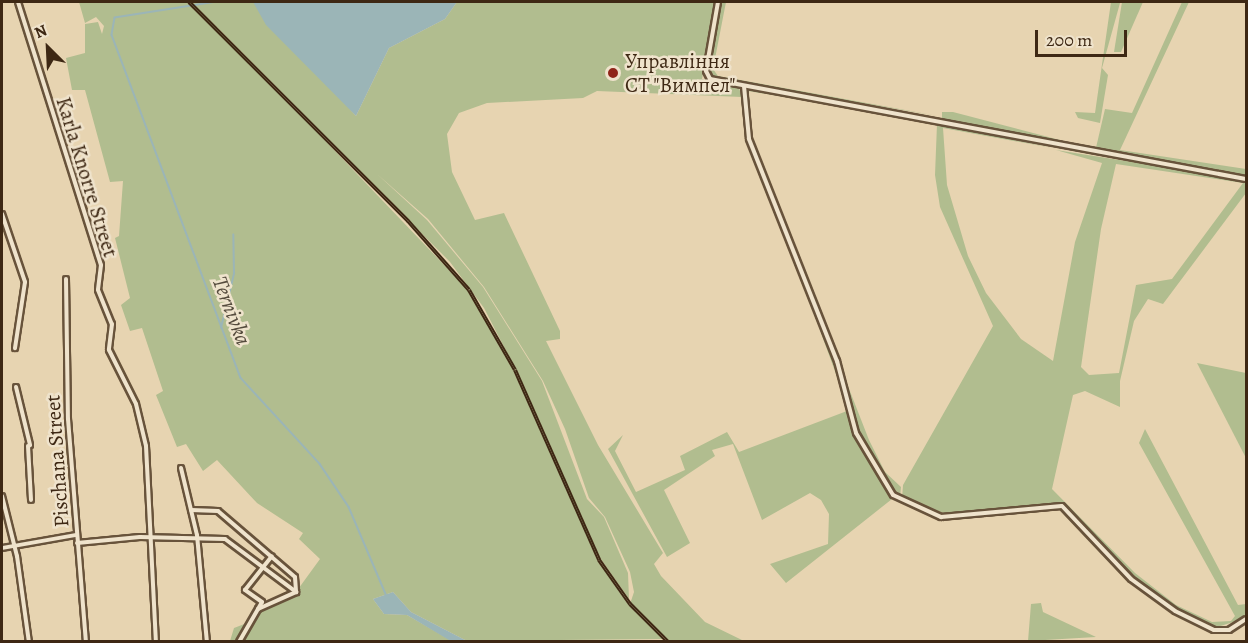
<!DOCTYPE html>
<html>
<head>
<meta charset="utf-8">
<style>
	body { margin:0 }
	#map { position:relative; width:1248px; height:643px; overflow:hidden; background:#e7d4b1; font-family:Alegreya,serif }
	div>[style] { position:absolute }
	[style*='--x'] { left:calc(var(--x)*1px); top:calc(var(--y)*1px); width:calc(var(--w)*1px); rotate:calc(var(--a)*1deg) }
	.green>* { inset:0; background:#b1bd8f }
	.water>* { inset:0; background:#9bb5b7 }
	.stream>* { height:1.5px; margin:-0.75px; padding:0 0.75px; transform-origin:0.75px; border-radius:0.75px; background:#9bb5b7 }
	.roads { filter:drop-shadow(2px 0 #68533b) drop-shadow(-2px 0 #68533b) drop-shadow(0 2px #68533b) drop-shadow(0 -2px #68533b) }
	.minor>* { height:4px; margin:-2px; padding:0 2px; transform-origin:2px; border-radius:2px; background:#efe3cc }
	.rail>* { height:4px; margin-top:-2px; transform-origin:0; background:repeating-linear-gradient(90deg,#efe3cc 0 4.5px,#3e2814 0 9px); box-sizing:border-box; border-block:2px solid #3e2814 }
	.dots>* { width:16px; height:16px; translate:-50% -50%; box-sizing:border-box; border:3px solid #efe3cc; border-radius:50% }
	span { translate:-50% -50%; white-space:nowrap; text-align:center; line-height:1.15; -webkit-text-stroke:5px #efe3cc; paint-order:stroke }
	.poi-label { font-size:21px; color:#3e2814 }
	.left { translate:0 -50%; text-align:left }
	.street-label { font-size:21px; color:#3e2814 }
	.water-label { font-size:22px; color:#554b3d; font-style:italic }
	.frame { position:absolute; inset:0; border:3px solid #3e2814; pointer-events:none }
	.north { position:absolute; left:18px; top:18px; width:60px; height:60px; -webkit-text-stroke:4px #efe3cc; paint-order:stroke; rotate:336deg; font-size:16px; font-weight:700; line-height:24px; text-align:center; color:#3e2814 }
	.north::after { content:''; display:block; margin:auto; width:21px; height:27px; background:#3e2814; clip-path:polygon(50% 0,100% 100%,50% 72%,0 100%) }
	.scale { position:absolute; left:1035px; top:30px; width:92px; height:27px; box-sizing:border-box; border:3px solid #3e2814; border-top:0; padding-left:8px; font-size:18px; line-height:21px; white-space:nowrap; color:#3e2814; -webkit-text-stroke:4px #efe3cc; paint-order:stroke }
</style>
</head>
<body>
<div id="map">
	<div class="green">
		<i style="clip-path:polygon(79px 2px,253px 2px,356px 116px,389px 48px,445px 19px,457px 2px,716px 2px,702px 79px,739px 88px,742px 97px,597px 91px,583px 98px,487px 103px,459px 113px,447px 134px,452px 172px,475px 220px,504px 213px,560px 331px,560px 339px,546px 341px,598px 445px,663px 553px,654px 564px,661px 576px,705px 622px,744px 641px,669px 641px,630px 604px,634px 592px,630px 572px,605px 517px,589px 498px,565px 429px,543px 381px,484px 287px,428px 219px,377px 174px,427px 220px,483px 287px,542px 381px,587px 499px,604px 517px,628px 573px,629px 599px,593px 548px,516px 370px,484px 308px,450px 262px,207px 17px,469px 291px,515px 370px,598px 561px,623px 597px,663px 639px,467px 641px,411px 612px,393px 592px,373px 599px,384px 614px,407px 615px,452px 641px,230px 641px,234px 628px,247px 623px,258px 609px,296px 592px,320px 559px,299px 539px,303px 533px,257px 503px,217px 460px,203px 471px,186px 444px,177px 447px,156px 395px,163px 391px,142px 328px,130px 331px,121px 305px,130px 298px,115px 238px,119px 236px,123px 181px,110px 182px,85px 90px,72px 90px,66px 58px,85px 53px,85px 24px,98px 22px,102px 34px,104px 26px,96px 17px,85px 23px)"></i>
		<i style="clip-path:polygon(721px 2px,726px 2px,713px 69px,718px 76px,938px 116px,714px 78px,709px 67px)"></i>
		<i style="clip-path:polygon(1111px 2px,1120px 3px,1102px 68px,1108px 75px,1100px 123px,1078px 118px,1075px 112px,1095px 113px)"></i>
		<i style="clip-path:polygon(1122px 2px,1143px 2px,1121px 52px,1114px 52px)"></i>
		<i style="clip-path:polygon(1182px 2px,1189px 2px,1120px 150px,1246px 169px,1246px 178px,1095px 152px,1105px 109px,1132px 113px)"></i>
		<i style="clip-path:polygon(747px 89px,936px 122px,748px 91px,751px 133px,782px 217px,869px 440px,885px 472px,901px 487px,900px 497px,873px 466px,852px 418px,750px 138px)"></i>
		<i style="clip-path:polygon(942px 112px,953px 112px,1094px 149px,942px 119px)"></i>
		<i style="clip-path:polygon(evenodd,937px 124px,1053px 148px,943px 128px,947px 185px,968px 256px,986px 293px,1021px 339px,1053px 361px,1075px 242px,1102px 163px,1056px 150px,1246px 180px,1246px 193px,1163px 304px,1148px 299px,1134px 321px,1120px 381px,1120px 407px,1085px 391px,1073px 395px,1052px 489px,1135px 573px,1176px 605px,1212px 622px,1231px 621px,1235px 616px,1139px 443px,1145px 429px,1238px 605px,1246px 604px,1246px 618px,1214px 628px,1175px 610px,1133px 578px,1062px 504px,947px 514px,902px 499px,903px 485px,993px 326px,940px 207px,935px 175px,937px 124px,1116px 164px,1243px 183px,1172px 279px,1136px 285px,1119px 373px,1089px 375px,1081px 367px,1101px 229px,1116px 164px)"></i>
		<i style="clip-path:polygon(1197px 363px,1246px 373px,1246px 458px)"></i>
		<i style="clip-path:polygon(847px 411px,862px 450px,892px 499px,786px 583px,770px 564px,828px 544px,829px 514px,821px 500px,810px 493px,762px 520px,733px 444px,712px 450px,715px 456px,664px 490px,690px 543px,667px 557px,608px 449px,623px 435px,615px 451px,636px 492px,685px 470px,680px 456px,727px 432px,739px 452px)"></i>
		<i style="clip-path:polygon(1041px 603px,1043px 612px,1096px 637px,1028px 641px,1031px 604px)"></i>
	</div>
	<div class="water">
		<i style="clip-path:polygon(253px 2px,457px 2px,445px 19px,389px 48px,356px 116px,266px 25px)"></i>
		<i style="clip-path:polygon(393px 592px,411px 612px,467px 641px,449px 640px,407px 615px,384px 614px,373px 599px)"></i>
	</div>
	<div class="stream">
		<i style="--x:217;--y:2;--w:103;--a:171.1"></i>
		<i style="--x:115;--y:18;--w:17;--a:100"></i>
		<i style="--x:112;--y:35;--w:366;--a:69.4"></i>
		<i style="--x:241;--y:378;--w:117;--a:47.4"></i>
		<i style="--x:320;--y:464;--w:52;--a:56"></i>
		<i style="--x:349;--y:507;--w:95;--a:67"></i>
		<i style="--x:221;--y:328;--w:56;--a:-76.5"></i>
		<i style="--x:234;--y:274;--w:39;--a:-91"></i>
	</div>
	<div class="roads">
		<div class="minor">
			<i style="--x:18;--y:2;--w:276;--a:72.5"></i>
			<i style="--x:101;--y:265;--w:25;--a:97"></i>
			<i style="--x:98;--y:290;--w:37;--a:68"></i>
			<i style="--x:112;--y:324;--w:26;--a:97"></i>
			<i style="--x:109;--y:350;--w:60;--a:63.4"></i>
			<i style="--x:136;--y:404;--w:43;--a:76.6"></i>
			<i style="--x:146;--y:446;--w:196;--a:87.1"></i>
			<i style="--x:718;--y:2;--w:70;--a:99.9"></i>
			<i style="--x:706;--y:71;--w:9;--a:63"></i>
			<i style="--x:710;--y:79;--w:545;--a:10.57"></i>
			<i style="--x:744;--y:86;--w:53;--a:84.6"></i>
			<i style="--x:749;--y:139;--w:239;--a:68.4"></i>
			<i style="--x:837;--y:361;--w:74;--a:75.2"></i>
			<i style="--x:856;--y:433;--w:72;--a:59.2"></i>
			<i style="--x:893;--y:495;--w:53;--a:24.6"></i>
			<i style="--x:941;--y:517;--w:121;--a:-5.2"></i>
			<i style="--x:1062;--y:506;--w:100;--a:46.6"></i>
			<i style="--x:1131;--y:579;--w:54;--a:36"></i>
			<i style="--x:1175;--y:611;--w:43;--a:26"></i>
			<i style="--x:1214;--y:630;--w:15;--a:0"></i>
			<i style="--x:1229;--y:630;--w:20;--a:-33"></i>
			<i style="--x:2;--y:214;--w:72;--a:71.3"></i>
			<i style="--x:25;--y:282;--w:67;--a:98.6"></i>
			<i style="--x:66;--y:279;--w:140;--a:89.2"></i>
			<i style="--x:68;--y:419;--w:224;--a:85.4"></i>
			<i style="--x:16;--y:387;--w:60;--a:76.4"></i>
			<i style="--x:28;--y:446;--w:54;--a:86.8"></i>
			<i style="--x:181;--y:468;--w:69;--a:76.6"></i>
			<i style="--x:197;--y:535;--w:107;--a:84.7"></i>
			<i style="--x:2;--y:496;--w:62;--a:76"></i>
			<i style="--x:17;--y:556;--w:87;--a:82.1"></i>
			<i style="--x:191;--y:510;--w:27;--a:2"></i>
			<i style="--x:218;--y:511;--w:101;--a:40.6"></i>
			<i style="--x:295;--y:577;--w:15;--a:86"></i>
			<i style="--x:77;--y:543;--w:63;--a:-5.4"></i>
			<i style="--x:140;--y:537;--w:85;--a:1.3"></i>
			<i style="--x:225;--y:539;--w:89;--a:36.7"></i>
			<i style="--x:2;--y:548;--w:75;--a:-10"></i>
			<i style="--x:258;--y:609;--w:8;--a:-60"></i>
			<i style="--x:262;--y:602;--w:21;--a:-145"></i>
			<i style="--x:245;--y:590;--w:43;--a:-51.5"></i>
			<i style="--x:239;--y:642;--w:38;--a:-60"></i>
			<i style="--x:258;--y:609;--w:42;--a:-24.1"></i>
		</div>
	</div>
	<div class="rail">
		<i style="--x:189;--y:2;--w:310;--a:45"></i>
		<i style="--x:408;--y:221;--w:92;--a:48.5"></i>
		<i style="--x:469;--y:290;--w:92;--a:60.1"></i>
		<i style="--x:515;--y:370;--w:208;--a:66.1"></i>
		<i style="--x:599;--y:560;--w:54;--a:54.8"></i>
		<i style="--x:630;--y:604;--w:54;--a:45"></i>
	</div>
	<div class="dots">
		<i style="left:613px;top:73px;background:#8f2418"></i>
	</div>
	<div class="poi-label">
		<span class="left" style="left:625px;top:73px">Управління<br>СТ "Вимпел"</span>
	</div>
	<div class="street-label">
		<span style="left:87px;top:177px;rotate:73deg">Karla Knorre Street</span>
		<span style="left:57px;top:461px;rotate:-94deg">Pischana Street</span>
	</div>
	<div class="water-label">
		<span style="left:231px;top:311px;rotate:69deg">Ternivka</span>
	</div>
	<div class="frame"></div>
	<div class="north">N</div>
	<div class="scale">200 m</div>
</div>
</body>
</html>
